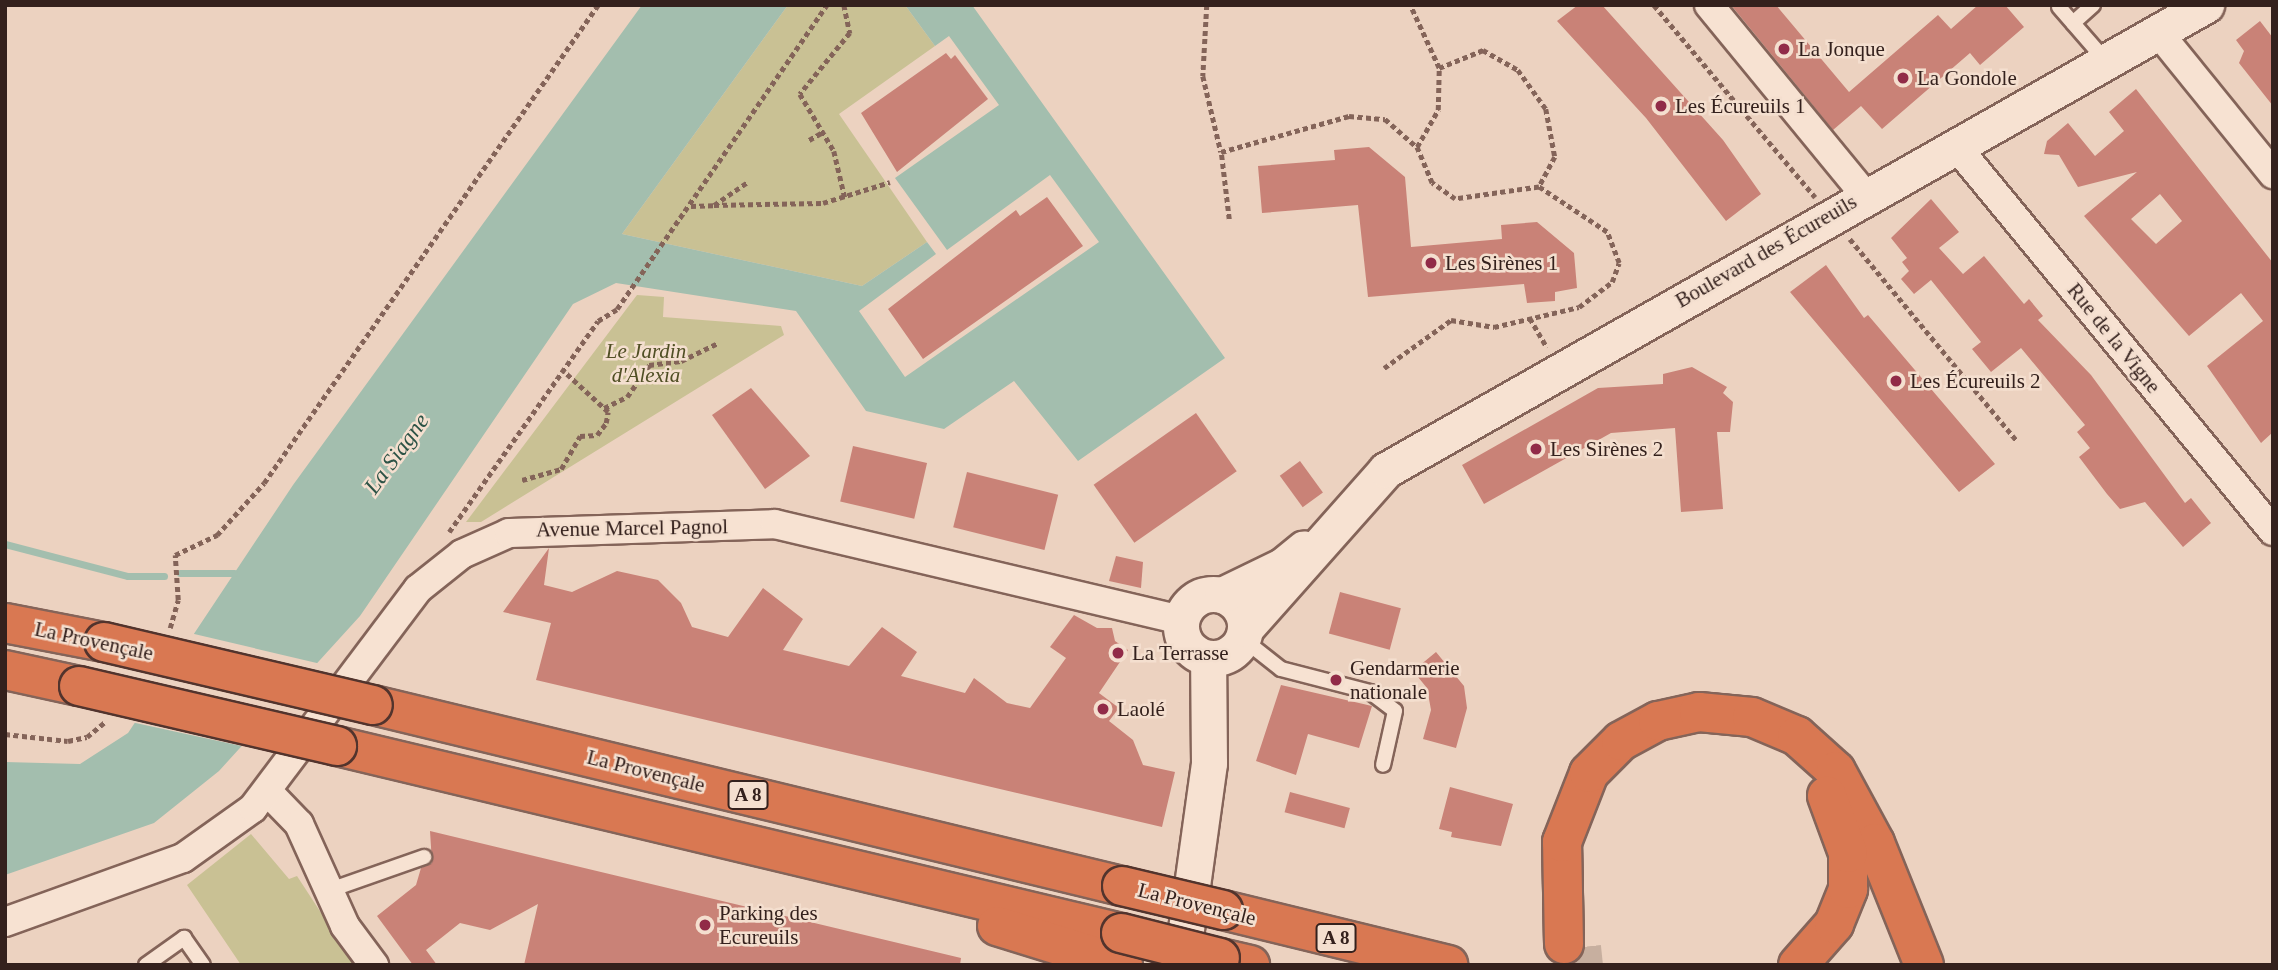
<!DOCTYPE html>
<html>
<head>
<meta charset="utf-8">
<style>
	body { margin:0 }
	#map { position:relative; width:2278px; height:970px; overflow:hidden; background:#ecd2c0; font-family:"Times New Roman",serif }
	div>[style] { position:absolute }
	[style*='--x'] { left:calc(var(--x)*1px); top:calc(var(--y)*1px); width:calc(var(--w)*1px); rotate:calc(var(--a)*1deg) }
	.green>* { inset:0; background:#c9c194 }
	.water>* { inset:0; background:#a3beae }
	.pier>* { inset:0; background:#ecd2c0 }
	.stream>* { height:7px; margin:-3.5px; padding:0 3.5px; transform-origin:3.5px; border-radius:3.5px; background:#a3beae }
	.building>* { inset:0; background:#c98277; transform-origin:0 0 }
	.motorway-tunnel>* { height:38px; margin-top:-19px; transform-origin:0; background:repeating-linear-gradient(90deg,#c7af9f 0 38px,transparent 0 57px) }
	.path>* { height:4.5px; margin-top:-2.25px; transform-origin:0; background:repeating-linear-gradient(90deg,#846459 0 5px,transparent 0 8.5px) }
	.roads { filter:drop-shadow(2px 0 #846459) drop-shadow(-2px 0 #846459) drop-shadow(0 2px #846459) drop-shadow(0 -2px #846459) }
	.service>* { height:14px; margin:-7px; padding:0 7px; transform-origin:7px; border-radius:7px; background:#f7e2d2 }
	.minor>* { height:28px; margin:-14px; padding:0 14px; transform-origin:14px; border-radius:14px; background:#f7e2d2 }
	.tertiary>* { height:35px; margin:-17.5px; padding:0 17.5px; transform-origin:17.5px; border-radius:17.5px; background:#f7e2d2 }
	.tertiary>.ring { margin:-17.5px; padding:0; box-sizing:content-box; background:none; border:35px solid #f7e2d2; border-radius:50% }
	.motorway>* { height:38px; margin:-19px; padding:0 19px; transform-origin:19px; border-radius:19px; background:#d97852 }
	.bridges { filter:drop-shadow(2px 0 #52342d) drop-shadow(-2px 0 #52342d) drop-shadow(0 2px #52342d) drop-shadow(0 -2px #52342d) }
	.motorway-bridge>* { height:38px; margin:-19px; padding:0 19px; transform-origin:19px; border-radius:19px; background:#d97852 }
	.dots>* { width:19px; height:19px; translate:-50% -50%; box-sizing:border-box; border:4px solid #f4dfcf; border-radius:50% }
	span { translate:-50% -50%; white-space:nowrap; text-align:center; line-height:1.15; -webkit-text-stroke:5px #f4dfcf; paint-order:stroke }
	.shield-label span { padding:2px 5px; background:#f4dfcf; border:2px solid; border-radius:5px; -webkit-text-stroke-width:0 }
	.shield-label { font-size:19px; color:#34211d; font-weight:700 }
	.poi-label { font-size:21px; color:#34211d }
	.left { translate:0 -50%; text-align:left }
	.street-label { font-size:21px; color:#34211d }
	.park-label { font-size:21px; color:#504f24; font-style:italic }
	.water-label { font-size:23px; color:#2c5346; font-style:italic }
	.frame { position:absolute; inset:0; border:7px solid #34211d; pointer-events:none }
</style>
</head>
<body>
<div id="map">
	<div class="green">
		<i style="clip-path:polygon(788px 5px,905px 5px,935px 46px,839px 114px,927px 242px,862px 286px,622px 234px)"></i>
		<i style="clip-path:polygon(637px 295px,664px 297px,663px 317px,781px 326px,784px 335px,481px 522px,466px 522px)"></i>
		<i style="clip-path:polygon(251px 834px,289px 879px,297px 876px,355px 965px,241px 965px,187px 885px)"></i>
	</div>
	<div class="water">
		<i style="clip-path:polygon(642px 5px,788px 5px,622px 234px,862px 286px,927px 242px,936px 254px,859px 311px,905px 377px,1099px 242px,1050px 175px,947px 250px,895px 178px,999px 105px,949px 36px,935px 46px,905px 5px,972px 5px,1225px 358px,1078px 461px,1014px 381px,944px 429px,866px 411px,796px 311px,616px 283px,573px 304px,360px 616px,219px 771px,154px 823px,5px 875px,5px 762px,80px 764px,128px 733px,293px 485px)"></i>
	</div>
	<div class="pier">
		<i style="clip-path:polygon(190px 633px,321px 664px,246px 747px,131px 722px)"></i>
	</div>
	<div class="stream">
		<i style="--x:5;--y:544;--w:127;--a:14.6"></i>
		<i style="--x:128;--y:576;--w:36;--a:0"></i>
		<i style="--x:180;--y:573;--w:54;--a:0"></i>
	</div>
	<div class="building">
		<i style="clip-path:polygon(1578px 5px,1602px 5px,1723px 140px,1761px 194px,1726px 221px,1646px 118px,1557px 21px)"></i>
		<i style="clip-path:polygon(1731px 5px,1776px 5px,1849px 92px,1938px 15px,1951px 29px,1978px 5px,2005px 5px,2024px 27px,1980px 65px,1970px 53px,1882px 129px,1861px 106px,1833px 130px)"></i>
		<i style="clip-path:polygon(2260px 21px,2273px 38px,2273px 106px,2239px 63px,2244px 51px,2236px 40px)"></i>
		<i style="clip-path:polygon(946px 53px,951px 59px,955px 55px,988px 99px,897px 172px,861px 113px)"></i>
		<i style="clip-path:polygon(evenodd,2136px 89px,2273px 263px,2273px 432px,2261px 443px,2207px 366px,2263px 321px,2241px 293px,2189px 336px,2084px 216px,2137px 172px,2078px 187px,2059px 155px,2044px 154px,2047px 141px,2068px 123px,2095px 156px,2124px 131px,2109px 112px,2136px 89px,2160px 194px,2182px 221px,2156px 244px,2131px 219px,2160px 194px)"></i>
		<i style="clip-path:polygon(1369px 147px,1405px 177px,1411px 247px,1502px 239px,1501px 225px,1537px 222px,1574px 253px,1577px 288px,1555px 292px,1555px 301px,1527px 303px,1524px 284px,1368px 297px,1358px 205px,1262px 213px,1258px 166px,1335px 160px,1334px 150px)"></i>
		<i style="clip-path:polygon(1047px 197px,1083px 246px,923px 359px,888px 309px,1016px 210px,1020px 216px)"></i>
		<i style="clip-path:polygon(1931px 199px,1959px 232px,1939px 248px,1963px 274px,1984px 256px,2024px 304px,2029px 299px,2043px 316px,2038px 320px,2091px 375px,2185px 503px,2191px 498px,2211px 523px,2183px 547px,2145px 502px,2120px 509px,2107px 494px,2079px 457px,2090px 448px,2077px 432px,2085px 425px,2021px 348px,1991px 372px,1972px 349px,1981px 342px,1931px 280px,1914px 294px,1901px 279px,1909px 271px,1902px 262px,1907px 258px,1891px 238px)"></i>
		<i style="clip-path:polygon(1826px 265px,1864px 318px,1868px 315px,1995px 464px,1959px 492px,1790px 292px)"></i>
		<i style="clip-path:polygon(1692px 367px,1727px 387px,1723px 393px,1733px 402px,1730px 432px,1717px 432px,1723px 509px,1681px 512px,1675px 428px,1611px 433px,1484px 504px,1462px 465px,1598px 388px,1663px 384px,1663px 374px)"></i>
		<i style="clip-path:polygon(751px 388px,810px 456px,765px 489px,712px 415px)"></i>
		<i style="left:1196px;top:413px;width:71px;height:125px;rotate:55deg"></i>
		<i style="left:853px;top:446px;width:76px;height:57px;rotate:13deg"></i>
		<i style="left:1300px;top:461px;width:39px;height:25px;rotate:54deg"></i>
		<i style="left:967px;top:472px;width:94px;height:57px;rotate:14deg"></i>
		<i style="clip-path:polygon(549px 548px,544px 585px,572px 592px,617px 571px,658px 580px,681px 603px,692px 627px,728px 637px,763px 588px,803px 619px,783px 650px,849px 666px,882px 627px,917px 652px,901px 676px,965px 693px,974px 678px,1007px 703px,1030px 708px,1066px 658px,1050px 647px,1074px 615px,1097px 628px,1112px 628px,1115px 641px,1128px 650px,1099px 693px,1119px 708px,1109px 721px,1133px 740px,1143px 765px,1175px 772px,1162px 827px,536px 680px,551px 623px,503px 612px)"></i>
		<i style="clip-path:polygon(1116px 556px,1143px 562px,1141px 588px,1109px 581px)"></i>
		<i style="left:1340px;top:592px;width:63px;height:43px;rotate:15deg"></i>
		<i style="clip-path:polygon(1436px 652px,1464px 686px,1467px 708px,1456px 748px,1423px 739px,1431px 710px,1427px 688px,1413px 671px)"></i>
		<i style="clip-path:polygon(1281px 685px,1372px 706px,1359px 748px,1308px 734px,1296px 775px,1256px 761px)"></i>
		<i style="clip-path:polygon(1450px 787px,1513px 804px,1501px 846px,1451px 837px,1452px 832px,1439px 829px)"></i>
		<i style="left:1290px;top:792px;width:62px;height:21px;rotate:15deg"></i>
		<i style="clip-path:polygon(430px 831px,961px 958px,960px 965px,524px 965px,538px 904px,490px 930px,460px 923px,426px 950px,437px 965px,413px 965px,377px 916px,416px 885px,421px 868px,432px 863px)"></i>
	</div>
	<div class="motorway-tunnel">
		<i style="--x:1582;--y:947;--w:18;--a:84"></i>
	</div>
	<div class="path">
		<i style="--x:844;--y:5;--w:29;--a:78"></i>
		<i style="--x:850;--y:33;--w:79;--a:129.3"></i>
		<i style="--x:800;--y:94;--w:66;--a:59.2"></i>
		<i style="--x:834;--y:151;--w:48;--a:76.8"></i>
		<i style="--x:1207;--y:5;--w:71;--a:93.2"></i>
		<i style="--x:1203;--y:76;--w:78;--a:76.7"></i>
		<i style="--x:1654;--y:5;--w:251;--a:50"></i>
		<i style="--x:1439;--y:68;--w:48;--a:-22.2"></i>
		<i style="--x:1483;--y:50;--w:40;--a:29.7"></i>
		<i style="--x:1518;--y:70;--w:48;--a:54.3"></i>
		<i style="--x:1546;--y:109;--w:49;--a:79.4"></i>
		<i style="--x:1555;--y:157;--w:34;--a:118"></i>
		<i style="--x:809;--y:140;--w:14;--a:-30"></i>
		<i style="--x:714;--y:205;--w:109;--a:-1.1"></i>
		<i style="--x:823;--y:203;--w:70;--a:-17.4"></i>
		<i style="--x:691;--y:206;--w:23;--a:-2"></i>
		<i style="--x:714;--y:205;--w:42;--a:-34.4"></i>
		<i style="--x:1229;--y:219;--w:67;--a:-96.8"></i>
		<i style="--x:1221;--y:152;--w:133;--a:-15.7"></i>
		<i style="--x:1349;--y:116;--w:36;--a:5"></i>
		<i style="--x:1385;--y:119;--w:43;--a:41.2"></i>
		<i style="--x:1850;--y:239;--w:261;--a:50.4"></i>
		<i style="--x:1530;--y:318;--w:34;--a:60"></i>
		<i style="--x:1384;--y:368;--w:82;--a:-35.6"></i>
		<i style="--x:1451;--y:320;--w:44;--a:9.2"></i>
		<i style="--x:1494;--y:327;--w:87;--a:-13.2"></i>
		<i style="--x:1579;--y:307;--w:41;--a:-37.1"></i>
		<i style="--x:1612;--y:282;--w:20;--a:-70"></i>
		<i style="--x:1619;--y:263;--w:33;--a:-111"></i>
		<i style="--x:1607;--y:232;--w:82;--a:-146.5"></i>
		<i style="--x:1539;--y:187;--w:85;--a:171.9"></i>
		<i style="--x:1455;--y:199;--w:28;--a:-145"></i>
		<i style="--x:1432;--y:183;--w:39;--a:-113"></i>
		<i style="--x:1417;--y:147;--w:43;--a:-60.4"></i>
		<i style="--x:1438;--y:110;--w:42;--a:-88.6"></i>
		<i style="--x:1439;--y:68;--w:69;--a:-114.7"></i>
		<i style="--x:604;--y:408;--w:25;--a:-26"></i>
		<i style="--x:627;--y:397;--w:39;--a:-55"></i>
		<i style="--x:649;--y:365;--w:32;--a:-7"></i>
		<i style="--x:681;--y:361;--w:41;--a:-25.9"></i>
		<i style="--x:522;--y:480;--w:41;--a:-15.8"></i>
		<i style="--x:561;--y:469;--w:38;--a:-60"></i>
		<i style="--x:580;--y:436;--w:17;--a:-3"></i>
		<i style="--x:597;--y:435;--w:15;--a:-53"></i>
		<i style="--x:606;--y:423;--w:11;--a:-80"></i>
		<i style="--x:608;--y:412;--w:62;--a:-137.6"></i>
		<i style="--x:449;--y:532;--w:258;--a:-54.8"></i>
		<i style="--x:598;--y:321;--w:22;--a:-32"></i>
		<i style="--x:617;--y:309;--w:369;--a:-55.4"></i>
		<i style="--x:170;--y:628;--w:29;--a:-74"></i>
		<i style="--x:178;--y:600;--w:45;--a:-93.8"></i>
		<i style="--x:175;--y:555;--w:47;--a:-25.5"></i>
		<i style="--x:217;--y:535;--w:70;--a:-47.9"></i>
		<i style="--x:264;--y:483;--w:583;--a:-55.06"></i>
		<i style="--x:5;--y:734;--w:63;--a:6.3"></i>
		<i style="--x:68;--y:741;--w:19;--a:-12"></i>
		<i style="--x:87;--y:737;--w:25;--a:-40"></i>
	</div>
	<div class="roads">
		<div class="service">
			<i style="--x:2059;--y:7;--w:72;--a:49"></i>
			<i style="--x:2073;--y:23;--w:27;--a:-42"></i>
			<i style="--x:1243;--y:639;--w:48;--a:38.3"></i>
			<i style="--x:1281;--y:669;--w:92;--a:14.5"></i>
			<i style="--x:1370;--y:692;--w:31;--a:37"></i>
			<i style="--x:1395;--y:711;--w:55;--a:102.5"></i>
			<i style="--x:327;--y:891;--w:103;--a:-19.3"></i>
			<i style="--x:146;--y:965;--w:47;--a:-35.4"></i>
			<i style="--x:184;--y:938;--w:33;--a:55"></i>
		</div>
		<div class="minor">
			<i style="--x:1709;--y:5;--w:246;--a:50.6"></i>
			<i style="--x:2158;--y:32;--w:183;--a:51"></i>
			<i style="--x:1955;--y:145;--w:500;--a:50.52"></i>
			<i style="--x:269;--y:793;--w:43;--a:45.9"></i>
			<i style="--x:299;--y:824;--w:112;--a:65.7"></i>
			<i style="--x:345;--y:926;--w:49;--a:53.4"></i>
			<i style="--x:5;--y:922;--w:189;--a:-19.8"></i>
			<i style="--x:183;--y:858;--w:86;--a:-35.5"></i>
			<i style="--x:253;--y:808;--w:274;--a:-53"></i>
			<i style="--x:418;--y:589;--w:56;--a:-38.5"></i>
			<i style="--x:462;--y:554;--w:51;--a:-24.1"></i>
			<i style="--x:509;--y:533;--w:266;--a:-1.9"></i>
			<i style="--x:775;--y:524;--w:418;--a:13.3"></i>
		</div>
		<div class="tertiary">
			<i class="ring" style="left:1181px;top:594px;width:29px;height:29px"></i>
			<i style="--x:1222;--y:595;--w:67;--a:-25.8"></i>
			<i style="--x:1282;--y:566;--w:28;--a:-39"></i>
			<i style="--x:1245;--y:629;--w:213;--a:-48.4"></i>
			<i style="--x:1386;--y:470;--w:943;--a:-29.56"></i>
			<i style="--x:1181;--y:965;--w:204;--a:-82.1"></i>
			<i style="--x:1209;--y:763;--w:105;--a:-90.5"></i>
		</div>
		<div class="motorway">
			<i style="--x:5;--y:623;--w:101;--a:10.9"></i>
			<i style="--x:5;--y:670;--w:76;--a:12.2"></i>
			<i style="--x:373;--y:705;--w:771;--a:13.59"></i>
			<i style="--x:337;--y:746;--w:806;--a:13.42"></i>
			<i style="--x:1223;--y:910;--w:232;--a:13.7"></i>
			<i style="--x:997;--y:926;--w:132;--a:17.2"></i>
			<i style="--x:1564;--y:944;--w:102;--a:-91.1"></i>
			<i style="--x:1562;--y:842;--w:74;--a:-68.6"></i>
			<i style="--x:1589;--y:773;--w:45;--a:-45"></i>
			<i style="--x:1621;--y:741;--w:42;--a:-28.4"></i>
			<i style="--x:1658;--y:721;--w:42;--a:-12.4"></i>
			<i style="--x:1699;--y:712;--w:53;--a:5.4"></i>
			<i style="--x:1752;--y:717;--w:49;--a:22.9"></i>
			<i style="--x:1797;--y:736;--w:52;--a:41.9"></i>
			<i style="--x:1836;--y:771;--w:82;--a:61.6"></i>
			<i style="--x:1875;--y:843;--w:131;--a:68.1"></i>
			<i style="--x:1220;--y:958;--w:31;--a:13"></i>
			<i style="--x:1798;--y:965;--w:55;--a:-48.7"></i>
			<i style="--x:1834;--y:924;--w:38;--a:-68"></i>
			<i style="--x:1848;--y:889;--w:36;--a:-90"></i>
			<i style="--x:1848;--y:853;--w:61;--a:-110.2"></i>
		</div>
	</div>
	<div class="bridges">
		<div class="motorway-bridge">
			<i style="--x:104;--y:642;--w:276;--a:13.2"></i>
			<i style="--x:79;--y:686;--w:265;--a:13.1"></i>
			<i style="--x:1122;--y:886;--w:104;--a:13.4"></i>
			<i style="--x:1121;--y:933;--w:102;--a:14.2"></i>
		</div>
	</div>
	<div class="dots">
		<i style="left:1784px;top:49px;background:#912b48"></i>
		<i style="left:1903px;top:78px;background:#912b48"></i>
		<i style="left:1661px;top:106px;background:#912b48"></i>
		<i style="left:1431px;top:263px;background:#912b48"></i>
		<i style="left:1896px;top:381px;background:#912b48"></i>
		<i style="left:1536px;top:449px;background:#912b48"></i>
		<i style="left:1118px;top:653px;background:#912b48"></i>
		<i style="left:1336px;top:680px;background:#912b48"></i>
		<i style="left:1103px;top:709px;background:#912b48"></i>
		<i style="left:705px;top:925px;background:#912b48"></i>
	</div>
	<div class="shield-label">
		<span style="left:748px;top:795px">A 8</span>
		<span style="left:1336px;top:938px">A 8</span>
	</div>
	<div class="poi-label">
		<span class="left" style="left:1798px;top:49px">La Jonque</span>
		<span class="left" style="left:1917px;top:78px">La Gondole</span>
		<span class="left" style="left:1675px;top:106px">Les Écureuils 1</span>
		<span class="left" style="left:1445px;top:263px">Les Sirènes 1</span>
		<span class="left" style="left:1910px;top:381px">Les Écureuils 2</span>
		<span class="left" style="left:1550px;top:449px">Les Sirènes 2</span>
		<span class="left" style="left:1132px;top:653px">La Terrasse</span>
		<span class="left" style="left:1350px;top:680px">Gendarmerie<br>nationale</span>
		<span class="left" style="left:1117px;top:709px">Laolé</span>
		<span class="left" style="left:719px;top:925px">Parking des<br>Ecureuils</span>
	</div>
	<div class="street-label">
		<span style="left:1766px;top:251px;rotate:-30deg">Boulevard des Écureuils</span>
		<span style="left:2114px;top:338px;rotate:51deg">Rue de la Vigne</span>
		<span style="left:632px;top:528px;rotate:-1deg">Avenue Marcel Pagnol</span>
		<span style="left:94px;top:641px;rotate:12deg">La Provençale</span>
		<span style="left:646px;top:771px;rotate:14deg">La Provençale</span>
		<span style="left:1197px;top:904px;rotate:14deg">La Provençale</span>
	</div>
	<div class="park-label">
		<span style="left:646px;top:363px">Le Jardin<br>d'Alexia</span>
	</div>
	<div class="water-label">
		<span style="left:397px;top:454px;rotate:-54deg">La Siagne</span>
	</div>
	<div class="frame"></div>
</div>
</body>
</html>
